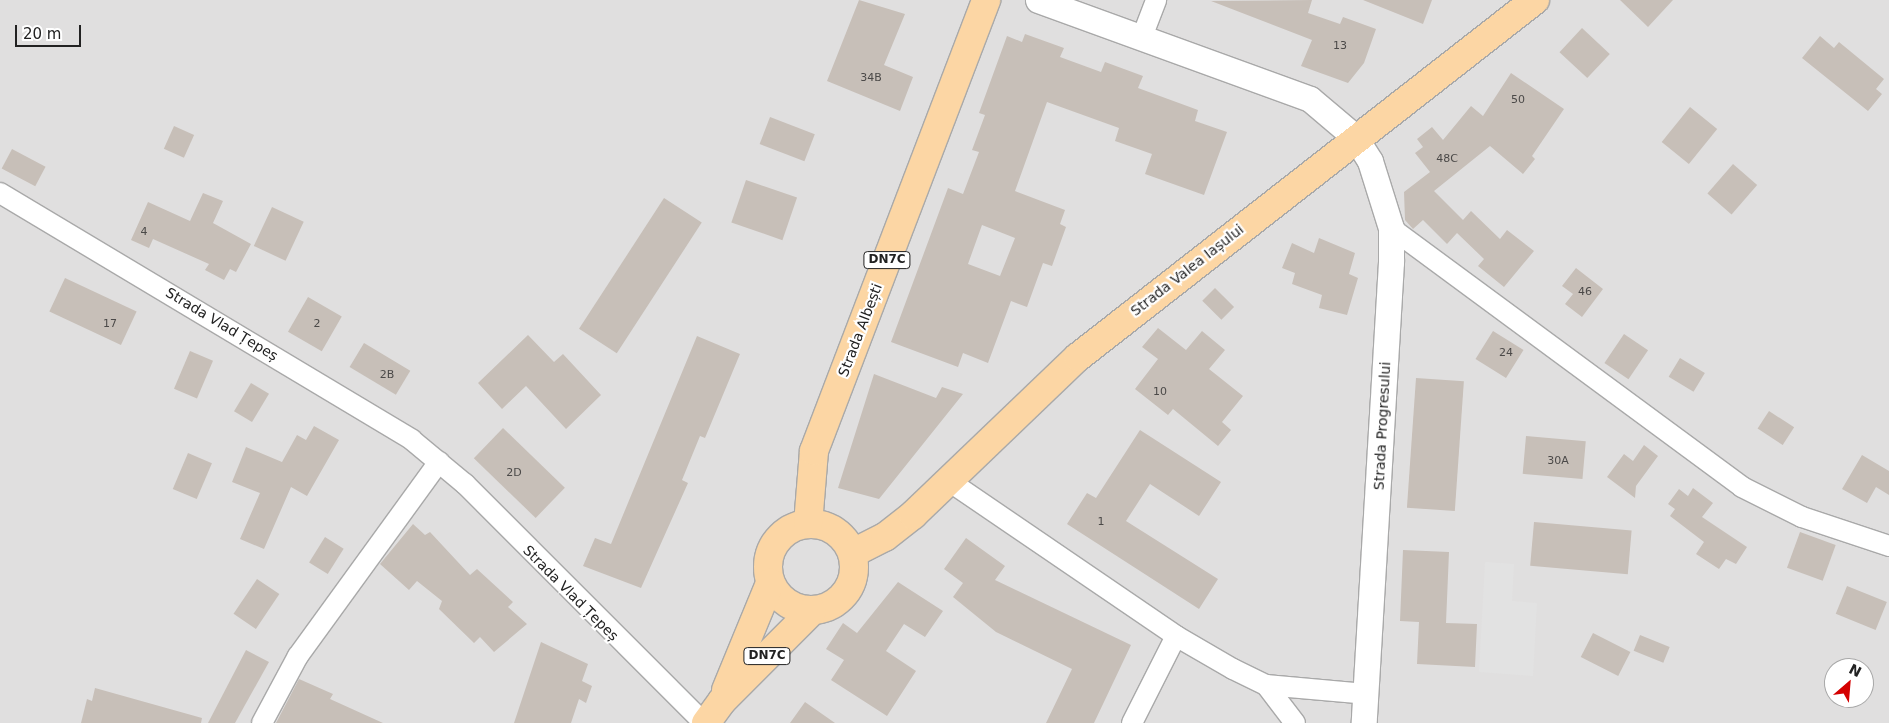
<!DOCTYPE html>
<html>
<head>
<meta charset="utf-8">
<style>
	body { margin:0 }
	#map { position:relative; width:1889px; height:723px; overflow:hidden; background:#f2efe9; font-family:"DejaVu Sans",sans-serif }
	div>[style] { position:absolute }
	[style*='--x'] { left:calc(var(--x)*1px); top:calc(var(--y)*1px); width:calc(var(--w)*1px); rotate:calc(var(--a)*1deg) }
	.residential>* { inset:0; background:#e0dfdf }
	.parking>* { inset:0; background:#e2e2e2 }
	.building>* { inset:0; background:#c7bfb8; transform-origin:0 0 }
	.roads { filter:drop-shadow(1px 0 #a9a9a9) drop-shadow(-1px 0 #a9a9a9) drop-shadow(0 1px #a9a9a9) drop-shadow(0 -1px #a9a9a9) }
	.minor>* { height:20px; margin:-10px; padding:0 10px; transform-origin:10px; border-radius:10px; background:#fff }
	.tertiary>* { height:25px; margin:-12.5px; padding:0 12.5px; transform-origin:12.5px; border-radius:12.5px; background:#fff }
	.primary>* { height:28px; margin:-14px; padding:0 14px; transform-origin:14px; border-radius:14px; background:#fcd6a4 }
	.primary>.ring { margin:-14px; padding:0; box-sizing:content-box; background:none; border:28px solid #fcd6a4; border-radius:50% }
	span { translate:-50% -50%; white-space:nowrap; text-align:center; line-height:1.15; -webkit-text-stroke:4.5px #fff; paint-order:stroke }
	.number-label { font-size:11px; color:#4b4948 }
	.number-label span { -webkit-text-stroke-width:0 }
	.shield-label span { padding:1px 4px; background:#fff; border:1px solid; border-radius:4px; -webkit-text-stroke-width:0 }
	.shield-label { font-size:12px; color:#222; font-weight:700 }
	.street-label { font-size:14px; color:#222 }
	.north { position:absolute; left:1824px; top:658px; width:50px; height:50px; box-sizing:border-box; background:#fff; border:1px solid #a7a7a7; border-radius:50%; rotate:27deg; font-size:14px; font-weight:700; line-height:20px; text-align:center; color:#222 }
	.north::after { content:''; display:block; margin:auto; width:18px; height:22px; background:#d40000; clip-path:polygon(50% 0,100% 100%,50% 72%,0 100%) }
	.scale { position:absolute; left:15px; top:25px; width:66px; height:22px; box-sizing:border-box; border:2px solid #222; border-top:0; padding-left:6px; font-size:15px; line-height:18px; white-space:nowrap; color:#222; -webkit-text-stroke:4px #fff; paint-order:stroke }
</style>
</head>
<body>
<div id="map">
	<div class="residential">
		<i style="clip-path:polygon(evenodd,0 0,1889px 0,1889px 723px,0 723px,0 0,1834px 668px,1864px 668px,1864px 698px,1834px 698px,1834px 668px)"></i>
	</div>
	<div class="parking">
		<i style="clip-path:polygon(1485px 562px,1514px 564px,1512px 601px,1537px 603px,1533px 676px,1479px 672px)"></i>
	</div>
	<div class="building">
		<i style="clip-path:polygon(859px 0,905px 14px,884px 65px,913px 77px,900px 111px,827px 81px)"></i>
		<i style="clip-path:polygon(1312px 0,1308px 13px,1340px 24px,1343px 17px,1376px 29px,1364px 63px,1348px 83px,1301px 66px,1312px 40px,1211px 1px)"></i>
		<i style="clip-path:polygon(1363px 0,1432px 0,1423px 24px)"></i>
		<i style="clip-path:polygon(1620px 0,1673px 0,1648px 27px)"></i>
		<i style="left:1582px;top:28px;width:38px;height:33px;rotate:43deg"></i>
		<i style="clip-path:polygon(evenodd,1025px 34px,1064px 48px,1060px 57px,1101px 72px,1105px 62px,1143px 76px,1138px 88px,1198px 110px,1195px 121px,1227px 132px,1204px 195px,1145px 174px,1152px 154px,1115px 141px,1119px 128px,1047px 102px,1015px 191px,1065px 210px,1060px 224px,1066px 227px,1052px 266px,1043px 263px,1027px 307px,1011px 301px,988px 363px,963px 353px,958px 367px,891px 342px,948px 188px,963px 194px,979px 152px,972px 150px,985px 115px,979px 113px,1007px 36px,1022px 42px,1025px 34px,982px 225px,1015px 238px,1000px 276px,968px 264px,982px 225px)"></i>
		<i style="clip-path:polygon(1820px 36px,1834px 48px,1839px 42px,1884px 79px,1876px 89px,1882px 94px,1868px 111px,1802px 58px)"></i>
		<i style="clip-path:polygon(1511px 73px,1564px 109px,1532px 156px,1535px 159px,1523px 174px,1490px 146px,1434px 191px,1463px 220px,1471px 211px,1500px 239px,1507px 230px,1534px 251px,1504px 287px,1478px 266px,1484px 259px,1457px 233px,1447px 244px,1423px 220px,1413px 229px,1405px 220px,1404px 192px,1430px 172px,1415px 153px,1423px 147px,1417px 139px,1432px 127px,1443px 140px,1471px 106px,1483px 116px)"></i>
		<i style="left:1690px;top:107px;width:35px;height:45px;rotate:39deg"></i>
		<i style="left:770px;top:117px;width:48px;height:29px;rotate:21deg"></i>
		<i style="left:174px;top:126px;width:22px;height:25px;rotate:24deg"></i>
		<i style="left:12px;top:149px;width:38px;height:22px;rotate:28deg"></i>
		<i style="left:1733px;top:164px;width:32px;height:39px;rotate:41deg"></i>
		<i style="left:746px;top:180px;width:54px;height:45px;rotate:19deg"></i>
		<i style="clip-path:polygon(203px 193px,223px 201px,213px 223px,251px 244px,236px 272px,230px 269px,224px 280px,205px 270px,209px 264px,153px 239px,149px 248px,131px 240px,148px 202px,190px 221px)"></i>
		<i style="left:664px;top:198px;width:45px;height:156px;rotate:33deg"></i>
		<i style="left:272px;top:207px;width:35px;height:43px;rotate:25deg"></i>
		<i style="clip-path:polygon(1319px 238px,1355px 253px,1349px 274px,1358px 278px,1347px 315px,1319px 308px,1322px 295px,1292px 284px,1295px 273px,1282px 268px,1292px 243px,1314px 253px)"></i>
		<i style="clip-path:polygon(1576px 268px,1603px 289px,1582px 317px,1565px 304px,1573px 294px,1562px 286px)"></i>
		<i style="left:65px;top:278px;width:79px;height:37px;rotate:25deg"></i>
		<i style="left:1215px;top:288px;width:27px;height:18px;rotate:45deg"></i>
		<i style="left:308px;top:297px;width:39px;height:40px;rotate:30deg"></i>
		<i style="clip-path:polygon(1158px 328px,1186px 350px,1202px 331px,1225px 350px,1209px 369px,1243px 396px,1222px 422px,1231px 430px,1218px 446px,1173px 409px,1168px 415px,1135px 389px,1158px 359px,1142px 347px)"></i>
		<i style="left:1493px;top:331px;width:36px;height:33px;rotate:32deg"></i>
		<i style="left:1624px;top:334px;width:29px;height:35px;rotate:34deg"></i>
		<i style="clip-path:polygon(528px 335px,554px 362px,563px 354px,601px 395px,566px 429px,526px 386px,502px 409px,478px 383px)"></i>
		<i style="clip-path:polygon(697px 336px,740px 354px,705px 438px,700px 436px,682px 480px,688px 483px,641px 588px,583px 566px,595px 538px,611px 544px)"></i>
		<i style="left:364px;top:343px;width:54px;height:28px;rotate:31deg"></i>
		<i style="left:190px;top:351px;width:25px;height:41px;rotate:23deg"></i>
		<i style="left:1680px;top:358px;width:29px;height:22px;rotate:31deg"></i>
		<i style="clip-path:polygon(874px 374px,936px 398px,942px 387px,963px 394px,879px 499px,838px 488px)"></i>
		<i style="left:1416px;top:378px;width:48px;height:130px;rotate:4deg"></i>
		<i style="left:251px;top:383px;width:21px;height:33px;rotate:31deg"></i>
		<i style="left:1769px;top:411px;width:30px;height:21px;rotate:33deg"></i>
		<i style="clip-path:polygon(314px 426px,339px 440px,307px 496px,291px 487px,264px 549px,240px 539px,260px 493px,232px 482px,246px 447px,282px 462px,297px 435px,306px 440px)"></i>
		<i style="left:503px;top:428px;width:86px;height:42px;rotate:44deg"></i>
		<i style="clip-path:polygon(1140px 430px,1221px 482px,1199px 516px,1150px 484px,1126px 521px,1218px 579px,1199px 609px,1067px 524px,1087px 493px,1096px 498px)"></i>
		<i style="left:1526px;top:436px;width:60px;height:38px;rotate:5deg"></i>
		<i style="clip-path:polygon(1644px 445px,1658px 456px,1636px 486px,1635px 498px,1607px 477px,1624px 454px,1633px 461px)"></i>
		<i style="left:188px;top:453px;width:26px;height:39px;rotate:23deg"></i>
		<i style="clip-path:polygon(1862px 455px,1889px 471px,1889px 495px,1876px 487px,1867px 503px,1842px 489px)"></i>
		<i style="clip-path:polygon(1693px 488px,1713px 503px,1702px 517px,1747px 547px,1736px 564px,1726px 559px,1719px 569px,1696px 554px,1704px 542px,1670px 516px,1675px 509px,1668px 504px,1679px 489px,1688px 496px)"></i>
		<i style="left:1534px;top:522px;width:98px;height:44px;rotate:5deg"></i>
		<i style="clip-path:polygon(413px 524px,425px 535px,430px 532px,470px 575px,477px 569px,513px 602px,508px 607px,527px 624px,494px 652px,480px 637px,474px 643px,439px 609px,442px 601px,417px 581px,409px 590px,380px 564px)"></i>
		<i style="left:1800px;top:532px;width:38px;height:38px;rotate:20deg"></i>
		<i style="left:325px;top:537px;width:22px;height:30px;rotate:32deg"></i>
		<i style="clip-path:polygon(966px 538px,1005px 566px,995px 580px,1131px 645px,1094px 723px,1046px 723px,1072px 669px,996px 632px,953px 597px,963px 583px,944px 569px)"></i>
		<i style="clip-path:polygon(1403px 550px,1449px 552px,1446px 623px,1477px 624px,1475px 667px,1417px 664px,1419px 622px,1400px 621px)"></i>
		<i style="left:257px;top:579px;width:27px;height:42px;rotate:34deg"></i>
		<i style="clip-path:polygon(898px 582px,943px 611px,925px 637px,904px 624px,886px 651px,916px 671px,887px 716px,831px 680px,844px 660px,826px 649px,843px 623px,857px 633px)"></i>
		<i style="left:1847px;top:586px;width:43px;height:30px;rotate:22deg"></i>
		<i style="left:1593px;top:633px;width:42px;height:27px;rotate:27deg"></i>
		<i style="left:1640px;top:635px;width:32px;height:17px;rotate:22deg"></i>
		<i style="clip-path:polygon(541px 642px,588px 664px,582px 681px,592px 686px,586px 703px,579px 699px,571px 723px,514px 723px)"></i>
		<i style="clip-path:polygon(246px 650px,269px 662px,235px 723px,208px 723px)"></i>
		<i style="clip-path:polygon(299px 679px,333px 694px,330px 699px,383px 723px,276px 723px)"></i>
		<i style="clip-path:polygon(95px 688px,202px 718px,201px 723px,81px 723px,87px 699px,92px 701px)"></i>
		<i style="clip-path:polygon(805px 702px,835px 723px,790px 723px)"></i>
	</div>
	<div class="roads">
		<div class="minor">
			<i style="--x:1142;--y:37;--w:40;--a:-69"></i>
			<i style="--x:0;--y:193;--w:480;--a:30.9"></i>
			<i style="--x:412;--y:440;--w:69;--a:39.7"></i>
			<i style="--x:465;--y:484;--w:338;--a:45"></i>
			<i style="--x:1391;--y:228;--w:436;--a:36.4"></i>
			<i style="--x:1742;--y:487;--w:67;--a:26.6"></i>
			<i style="--x:1802;--y:517;--w:92;--a:18.4"></i>
			<i style="--x:949;--y:481;--w:275;--a:34.3"></i>
			<i style="--x:1176;--y:636;--w:66;--a:30.1"></i>
			<i style="--x:1233;--y:669;--w:37;--a:26"></i>
			<i style="--x:1266;--y:685;--w:100;--a:5.1"></i>
			<i style="--x:1266;--y:685;--w:48;--a:52.7"></i>
			<i style="--x:262;--y:723;--w:76;--a:-61.8"></i>
			<i style="--x:298;--y:656;--w:240;--a:-54"></i>
			<i style="--x:1132;--y:723;--w:97;--a:-63.2"></i>
		</div>
		<div class="tertiary">
			<i style="--x:1038;--y:0;--w:289;--a:20"></i>
			<i style="--x:1310;--y:99;--w:59;--a:40.2"></i>
			<i style="--x:1355;--y:137;--w:28;--a:58"></i>
			<i style="--x:1370;--y:161;--w:70;--a:72.6"></i>
			<i style="--x:1391;--y:228;--w:34;--a:90"></i>
			<i style="--x:1391;--y:262;--w:462;--a:93.4"></i>
		</div>
		<div class="primary">
			<i class="ring" style="left:768px;top:524px;width:58px;height:58px"></i>
			<i style="--x:808;--y:524;--w:73;--a:-85.3"></i>
			<i style="--x:814;--y:451;--w:483;--a:-69.1"></i>
			<i style="--x:853;--y:553;--w:36;--a:-27"></i>
			<i style="--x:885;--y:537;--w:36;--a:-38"></i>
			<i style="--x:913;--y:515;--w:228;--a:-43.8"></i>
			<i style="--x:1078;--y:357;--w:580;--a:-38"></i>
			<i style="--x:726;--y:690;--w:116;--a:-67.6"></i>
			<i style="--x:706;--y:723;--w:27;--a:-54"></i>
			<i style="--x:722;--y:701;--w:127;--a:-45"></i>
		</div>
	</div>
	<div class="number-label">
		<span style="left:1340px;top:46px">13</span>
		<span style="left:871px;top:78px">34B</span>
		<span style="left:1518px;top:100px">50</span>
		<span style="left:1447px;top:159px">48C</span>
		<span style="left:144px;top:232px">4</span>
		<span style="left:1585px;top:292px">46</span>
		<span style="left:110px;top:324px">17</span>
		<span style="left:317px;top:324px">2</span>
		<span style="left:1506px;top:353px">24</span>
		<span style="left:387px;top:375px">2B</span>
		<span style="left:1160px;top:392px">10</span>
		<span style="left:1558px;top:461px">30A</span>
		<span style="left:514px;top:473px">2D</span>
		<span style="left:1101px;top:522px">1</span>
	</div>
	<div class="shield-label">
		<span style="left:887px;top:260px">DN7C</span>
		<span style="left:767px;top:656px">DN7C</span>
	</div>
	<div class="street-label">
		<span style="left:1187px;top:270px;rotate:-38deg">Strada Valea Iașului</span>
		<span style="left:222px;top:324px;rotate:31deg">Strada Vlad Țepeș</span>
		<span style="left:860px;top:330px;rotate:-69deg">Strada Albești</span>
		<span style="left:1382px;top:426px;rotate:-87deg">Strada Progresului</span>
		<span style="left:571px;top:593px;rotate:45deg">Strada Vlad Țepeș</span>
	</div>
	<div class="north">N</div>
	<div class="scale">20 m</div>
</div>
</body>
</html>
